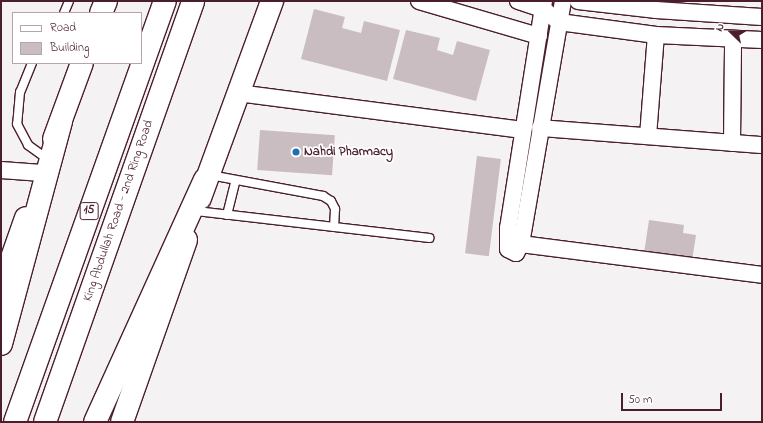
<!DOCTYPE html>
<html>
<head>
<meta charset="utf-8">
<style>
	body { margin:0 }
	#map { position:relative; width:763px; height:423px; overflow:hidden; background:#f4f2f2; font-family:"Indie Flower",sans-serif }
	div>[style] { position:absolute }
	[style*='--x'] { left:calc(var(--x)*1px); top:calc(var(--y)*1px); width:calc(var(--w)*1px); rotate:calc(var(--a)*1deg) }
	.building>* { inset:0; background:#cabdc1; transform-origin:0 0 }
	.roads { filter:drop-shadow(1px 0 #4a1f2b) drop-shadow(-1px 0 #4a1f2b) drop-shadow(0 1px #4a1f2b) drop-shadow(0 -1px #4a1f2b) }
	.lane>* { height:8px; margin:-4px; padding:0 4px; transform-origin:4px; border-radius:4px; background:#fff }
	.street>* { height:16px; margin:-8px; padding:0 8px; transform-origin:8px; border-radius:8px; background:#fff }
	.secondary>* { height:22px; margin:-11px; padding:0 11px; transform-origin:11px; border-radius:11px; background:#fff }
	.highway>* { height:22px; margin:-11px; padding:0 11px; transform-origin:11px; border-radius:11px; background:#fff }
	.dots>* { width:11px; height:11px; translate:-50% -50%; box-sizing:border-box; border:2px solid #fff; border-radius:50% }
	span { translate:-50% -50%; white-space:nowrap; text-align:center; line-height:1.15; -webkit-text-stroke:3.5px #fff; paint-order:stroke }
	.shield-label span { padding:1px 3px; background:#fff; border:1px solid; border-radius:3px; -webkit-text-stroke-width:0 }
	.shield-label { font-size:12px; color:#4a1f2b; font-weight:700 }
	.poi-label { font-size:13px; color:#4a1f2b; font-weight:700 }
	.left { translate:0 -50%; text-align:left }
	.street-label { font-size:13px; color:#4a1f2b }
	.frame { position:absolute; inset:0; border:2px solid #4a1f2b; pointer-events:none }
	.legend { position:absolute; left:12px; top:12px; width:130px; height:52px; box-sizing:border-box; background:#fff; border:1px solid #b7a5aa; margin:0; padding:5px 7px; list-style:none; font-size:12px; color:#4a1f2b }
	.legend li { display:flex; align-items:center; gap:8px; height:20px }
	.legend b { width:20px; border:1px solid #b7a5aa }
	.north { position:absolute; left:711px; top:12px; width:40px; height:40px; -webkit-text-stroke:3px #fff; paint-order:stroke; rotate:293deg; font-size:11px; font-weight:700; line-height:16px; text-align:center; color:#4a1f2b }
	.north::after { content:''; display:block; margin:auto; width:14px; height:18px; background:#4a1f2b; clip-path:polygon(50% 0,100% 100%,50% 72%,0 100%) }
	.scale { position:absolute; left:621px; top:393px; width:101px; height:18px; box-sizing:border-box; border:2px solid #4a1f2b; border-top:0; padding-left:5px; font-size:12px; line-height:14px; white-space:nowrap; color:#4a1f2b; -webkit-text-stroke:3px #fff; paint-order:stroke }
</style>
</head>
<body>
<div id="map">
	<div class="building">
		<i style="clip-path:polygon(314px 9px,345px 17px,342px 28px,361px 33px,364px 21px,400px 30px,387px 81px,301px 59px)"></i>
		<i style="clip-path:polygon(406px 30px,440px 38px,437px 50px,453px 55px,457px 41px,490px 50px,476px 101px,393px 79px)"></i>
		<i style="left:260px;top:130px;width:75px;height:40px;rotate:4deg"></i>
		<i style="left:477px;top:156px;width:24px;height:98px;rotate:7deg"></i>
		<i style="clip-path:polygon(649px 220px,684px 225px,683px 233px,696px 235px,692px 261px,643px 260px)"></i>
	</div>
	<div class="roads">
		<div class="lane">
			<i style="--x:64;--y:13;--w:13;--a:-67"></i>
			<i style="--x:32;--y:63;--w:31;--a:112"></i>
			<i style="--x:20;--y:92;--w:32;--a:95"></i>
			<i style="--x:17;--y:124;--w:24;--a:62"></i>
			<i style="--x:28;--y:145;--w:24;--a:36"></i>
			<i style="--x:210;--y:175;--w:115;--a:10.5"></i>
			<i style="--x:323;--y:196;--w:9;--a:32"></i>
			<i style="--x:331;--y:201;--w:9;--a:63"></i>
			<i style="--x:335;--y:209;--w:18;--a:93"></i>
			<i style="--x:196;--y:211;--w:235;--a:6.6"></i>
			<i style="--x:227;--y:215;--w:36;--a:-76"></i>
		</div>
		<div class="street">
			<i style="--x:419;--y:1;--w:125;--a:16.3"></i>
			<i style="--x:518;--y:1;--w:26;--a:18"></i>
			<i style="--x:543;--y:9;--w:21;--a:39"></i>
			<i style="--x:559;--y:22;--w:98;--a:7.6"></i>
			<i style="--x:656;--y:35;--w:106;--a:2.7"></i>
			<i style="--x:544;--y:1;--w:230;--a:99"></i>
			<i style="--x:508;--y:228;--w:21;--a:90"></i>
			<i style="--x:508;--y:249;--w:9;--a:27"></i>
			<i style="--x:516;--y:253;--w:10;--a:-61"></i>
			<i style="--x:521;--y:244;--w:247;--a:-80.2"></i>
			<i style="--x:578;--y:1;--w:79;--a:6.6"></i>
			<i style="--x:656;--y:10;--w:106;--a:3.8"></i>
			<i style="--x:238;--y:93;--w:287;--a:7.4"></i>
			<i style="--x:540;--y:128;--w:223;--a:4.4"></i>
			<i style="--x:648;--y:136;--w:101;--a:-85.5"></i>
			<i style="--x:732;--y:143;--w:103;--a:-89.4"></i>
			<i style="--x:1;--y:170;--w:41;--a:4.2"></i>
			<i style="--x:521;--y:244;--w:243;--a:7.3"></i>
		</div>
		<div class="secondary">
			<i style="--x:101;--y:13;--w:13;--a:-67"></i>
			<i style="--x:54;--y:139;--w:81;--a:-69.8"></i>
			<i style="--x:200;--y:198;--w:210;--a:-69.9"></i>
			<i style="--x:1;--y:289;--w:75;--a:-70.6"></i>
			<i style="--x:122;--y:422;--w:193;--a:-70.6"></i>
		</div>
		<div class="highway">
			<i style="--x:1;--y:344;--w:231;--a:-74.9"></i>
			<i style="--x:15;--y:422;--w:447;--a:-70.4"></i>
			<i style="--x:45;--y:422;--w:446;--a:-70.6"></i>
			<i style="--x:95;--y:422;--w:266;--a:-65.6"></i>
		</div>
	</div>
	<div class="dots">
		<i style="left:296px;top:152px;background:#1f6fb2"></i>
	</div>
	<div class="shield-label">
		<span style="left:89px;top:211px">15</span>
	</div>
	<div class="poi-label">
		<span class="left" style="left:304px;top:152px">Nahdi Pharmacy</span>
	</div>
	<div class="street-label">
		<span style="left:119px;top:211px;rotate:-71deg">King Abdullah Road - 2nd Ring Road</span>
	</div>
	<div class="frame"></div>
	<ul class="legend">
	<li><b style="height:5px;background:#fff"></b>Road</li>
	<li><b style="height:11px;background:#cabdc1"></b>Building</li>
	</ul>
	<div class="north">N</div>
	<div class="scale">50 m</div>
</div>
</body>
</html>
